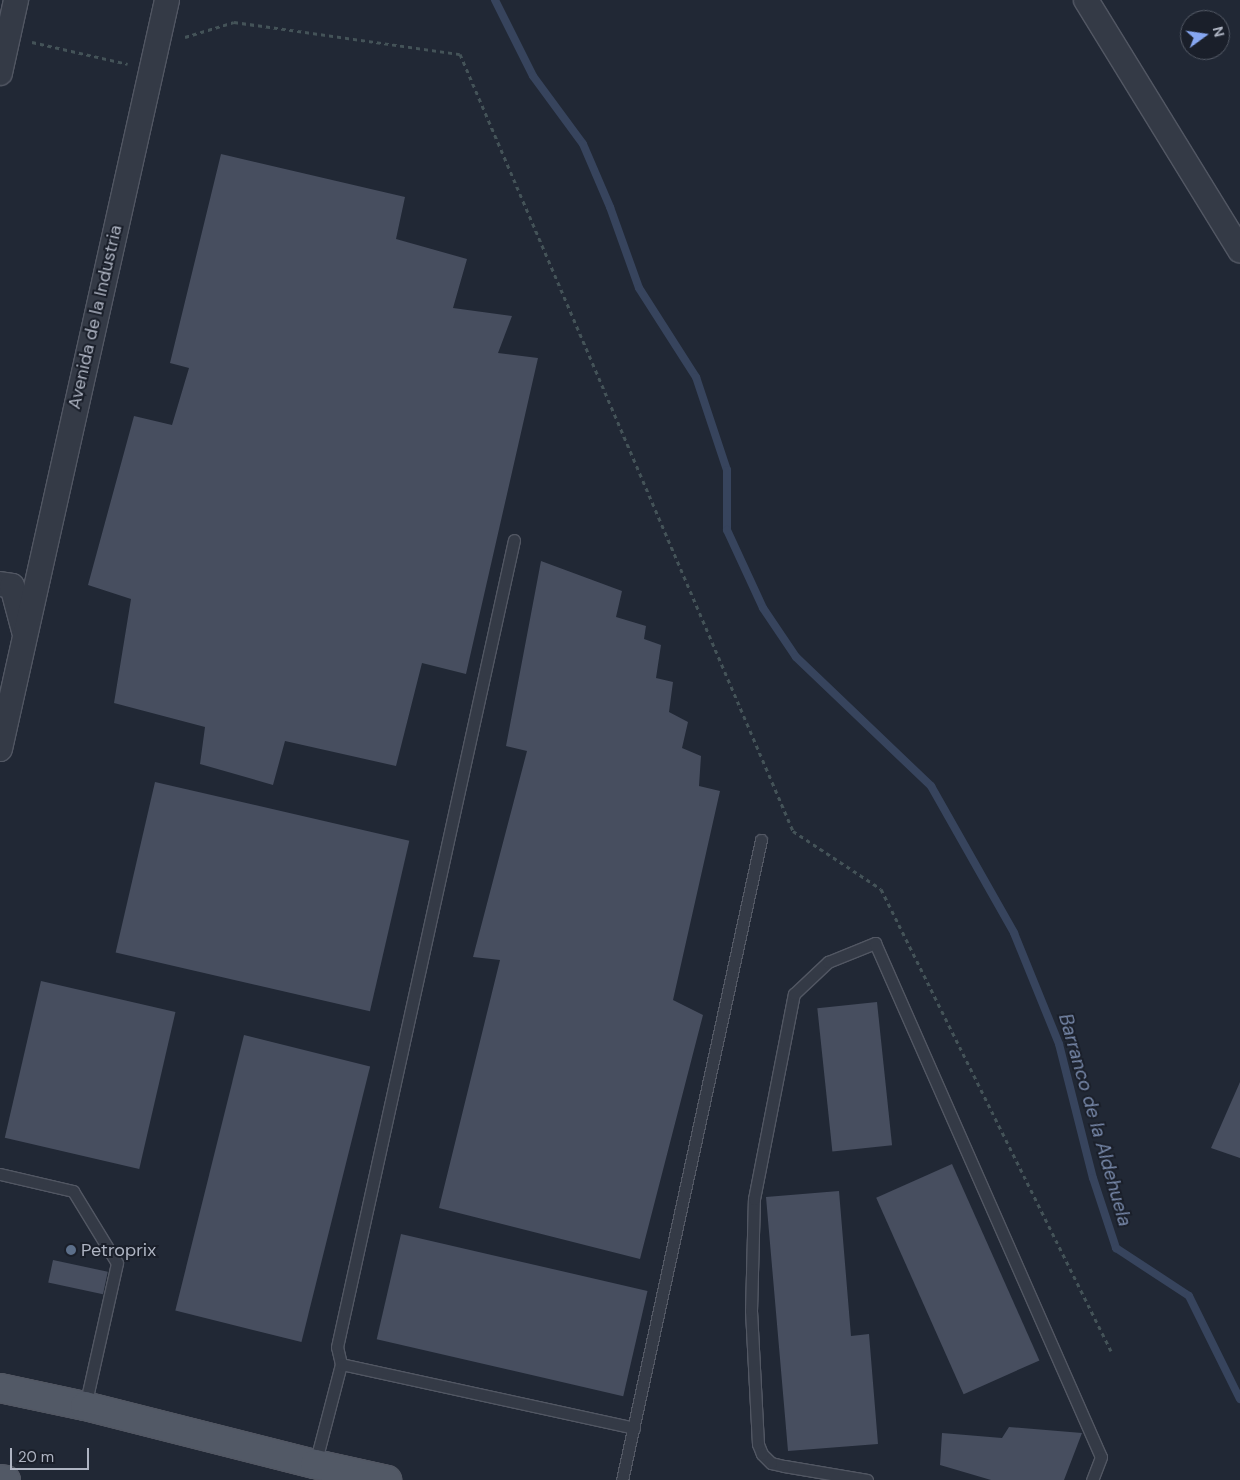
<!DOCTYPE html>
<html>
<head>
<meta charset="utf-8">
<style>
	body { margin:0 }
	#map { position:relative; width:1240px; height:1480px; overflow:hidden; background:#212835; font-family:"DM Sans",sans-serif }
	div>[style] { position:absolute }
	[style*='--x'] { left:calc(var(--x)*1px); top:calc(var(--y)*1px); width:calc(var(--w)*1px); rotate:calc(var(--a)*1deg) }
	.stream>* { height:8px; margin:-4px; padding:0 4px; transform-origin:4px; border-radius:4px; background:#37445d }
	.building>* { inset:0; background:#474e5f; transform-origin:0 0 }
	.path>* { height:3px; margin-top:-1.5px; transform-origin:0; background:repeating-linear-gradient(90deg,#445358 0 4px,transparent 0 8px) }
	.roads { filter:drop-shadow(1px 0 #525763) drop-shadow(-1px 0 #525763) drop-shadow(0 1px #525763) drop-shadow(0 -1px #525763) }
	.service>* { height:11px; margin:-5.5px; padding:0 5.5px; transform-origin:5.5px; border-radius:5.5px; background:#343a46 }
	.minor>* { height:24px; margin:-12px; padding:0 12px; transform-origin:12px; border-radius:12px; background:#343a46 }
	.primary>* { height:28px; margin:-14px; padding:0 14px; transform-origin:14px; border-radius:14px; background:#525966 }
	.dots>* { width:14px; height:14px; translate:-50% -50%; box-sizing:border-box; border:2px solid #1a1f2a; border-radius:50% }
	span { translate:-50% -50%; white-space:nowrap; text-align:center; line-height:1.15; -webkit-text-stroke:4px #1a1f2a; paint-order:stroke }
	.street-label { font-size:18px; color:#aeb4c2 }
	.poi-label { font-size:18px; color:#aeb4c2 }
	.left { translate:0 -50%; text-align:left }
	.water-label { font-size:19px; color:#7889aa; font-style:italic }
	.north { position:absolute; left:1180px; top:10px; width:50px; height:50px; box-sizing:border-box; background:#1a1f2a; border:1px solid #555b67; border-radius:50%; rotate:76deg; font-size:14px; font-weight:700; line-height:20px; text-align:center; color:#aeb4c2 }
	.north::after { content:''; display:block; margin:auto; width:18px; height:22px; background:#86a6f0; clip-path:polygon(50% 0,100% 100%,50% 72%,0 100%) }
	.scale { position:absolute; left:10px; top:1448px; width:79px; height:22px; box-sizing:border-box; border:2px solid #aeb4c2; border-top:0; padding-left:6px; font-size:15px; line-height:18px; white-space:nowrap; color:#aeb4c2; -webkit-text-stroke:4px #1a1f2a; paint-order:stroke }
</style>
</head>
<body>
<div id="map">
	<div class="stream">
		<i style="--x:495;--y:0;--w:85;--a:63.4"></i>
		<i style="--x:533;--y:76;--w:84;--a:53.7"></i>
		<i style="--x:583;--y:144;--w:69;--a:66.8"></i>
		<i style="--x:610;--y:207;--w:86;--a:70.3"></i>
		<i style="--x:639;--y:288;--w:106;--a:57.4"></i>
		<i style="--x:696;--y:377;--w:98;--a:71.6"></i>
		<i style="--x:727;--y:470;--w:60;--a:90"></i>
		<i style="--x:727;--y:530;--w:86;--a:65.2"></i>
		<i style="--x:763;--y:608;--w:59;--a:56"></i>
		<i style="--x:796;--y:657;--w:187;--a:43.7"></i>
		<i style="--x:931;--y:786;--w:169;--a:60.5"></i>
		<i style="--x:1014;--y:933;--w:120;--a:67.9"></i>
		<i style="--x:1059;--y:1044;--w:138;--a:75.8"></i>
		<i style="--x:1093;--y:1178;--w:74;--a:71.8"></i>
		<i style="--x:1116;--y:1248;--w:87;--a:33.3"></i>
		<i style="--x:1189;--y:1296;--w:115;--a:63.7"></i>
	</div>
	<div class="building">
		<i style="clip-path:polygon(221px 154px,405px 197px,396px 239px,467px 259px,453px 308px,512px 316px,498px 353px,538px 358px,466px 674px,422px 663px,396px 766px,285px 741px,273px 785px,200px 764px,205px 727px,114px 703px,131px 599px,88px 585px,134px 416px,172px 425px,189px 368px,170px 363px)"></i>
		<i style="clip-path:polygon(541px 561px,622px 591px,616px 617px,646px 626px,644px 639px,661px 645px,656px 678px,673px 682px,669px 712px,688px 722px,682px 748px,701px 756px,699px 786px,720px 791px,673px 1000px,703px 1015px,640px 1259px,439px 1208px,500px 960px,473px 957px,527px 751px,506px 746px)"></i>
		<i style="left:155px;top:782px;width:261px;height:175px;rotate:13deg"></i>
		<i style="left:41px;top:981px;width:138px;height:161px;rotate:13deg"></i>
		<i style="left:877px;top:1002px;width:144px;height:60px;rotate:84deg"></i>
		<i style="left:244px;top:1035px;width:130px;height:284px;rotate:14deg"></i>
		<i style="clip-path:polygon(1240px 1082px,1240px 1158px,1211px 1148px)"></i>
		<i style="left:952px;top:1164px;width:215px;height:83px;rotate:66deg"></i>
		<i style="clip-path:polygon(839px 1191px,851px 1336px,869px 1334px,878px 1444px,788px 1451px,766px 1197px)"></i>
		<i style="left:401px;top:1234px;width:253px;height:108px;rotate:13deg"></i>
		<i style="left:53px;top:1260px;width:56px;height:23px;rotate:12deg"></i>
		<i style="clip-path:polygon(1009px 1427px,1082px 1433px,1064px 1480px,991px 1480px,940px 1465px,942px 1433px,1002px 1438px)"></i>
	</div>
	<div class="path">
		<i style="--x:185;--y:37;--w:51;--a:-17"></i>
		<i style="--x:234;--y:22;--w:228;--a:8.1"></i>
		<i style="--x:460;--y:54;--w:845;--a:66.8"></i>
		<i style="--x:793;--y:831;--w:105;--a:33.4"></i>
		<i style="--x:881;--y:889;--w:516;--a:63.53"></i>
		<i style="--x:32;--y:42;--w:98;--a:12.9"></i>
	</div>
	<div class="roads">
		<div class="service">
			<i style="--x:0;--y:1174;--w:75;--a:13.1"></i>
			<i style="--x:73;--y:1191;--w:84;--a:58.6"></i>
			<i style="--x:117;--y:1263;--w:147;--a:102.6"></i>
			<i style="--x:341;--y:1364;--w:17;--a:-103"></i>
			<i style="--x:337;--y:1347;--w:826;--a:-77.63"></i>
			<i style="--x:315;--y:1464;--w:103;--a:-75.4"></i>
			<i style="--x:341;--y:1364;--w:300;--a:12.3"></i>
			<i style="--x:622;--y:1480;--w:655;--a:-77.75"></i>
			<i style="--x:867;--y:1480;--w:84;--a:-170.4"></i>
			<i style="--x:784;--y:1466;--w:13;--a:-167"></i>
			<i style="--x:771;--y:1463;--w:13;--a:-135"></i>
			<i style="--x:762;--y:1454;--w:11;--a:-112"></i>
			<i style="--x:758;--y:1444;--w:133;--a:-93"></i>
			<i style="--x:751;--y:1311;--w:112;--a:-88.5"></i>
			<i style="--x:754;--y:1199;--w:209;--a:-79"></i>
			<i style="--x:794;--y:994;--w:47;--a:-43.3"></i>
			<i style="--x:828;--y:962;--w:51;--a:-22"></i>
			<i style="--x:875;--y:943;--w:561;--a:66.27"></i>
			<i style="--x:1101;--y:1457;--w:25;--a:111"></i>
		</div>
		<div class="minor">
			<i style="--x:1086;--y:0;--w:294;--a:58.4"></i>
			<i style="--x:0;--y:73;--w:75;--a:-77.6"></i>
			<i style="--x:0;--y:584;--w:12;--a:9"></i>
			<i style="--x:12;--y:586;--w:47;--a:75.1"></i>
			<i style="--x:0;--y:749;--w:767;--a:-77.43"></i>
		</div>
		<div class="primary">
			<i style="--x:0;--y:1388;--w:87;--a:12"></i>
			<i style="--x:85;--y:1406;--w:237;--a:14.2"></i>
			<i style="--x:315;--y:1464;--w:74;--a:12.5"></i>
			<i style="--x:0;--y:1479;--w:6;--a:9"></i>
		</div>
	</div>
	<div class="dots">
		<i style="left:71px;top:1250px;background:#5c6f8a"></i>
	</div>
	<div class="street-label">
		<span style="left:95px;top:317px;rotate:-77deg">Avenida de la Industria</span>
	</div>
	<div class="poi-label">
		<span class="left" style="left:81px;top:1250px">Petroprix</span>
	</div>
	<div class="water-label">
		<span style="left:1095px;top:1120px;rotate:74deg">Barranco de la Aldehuela</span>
	</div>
	<div class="north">N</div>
	<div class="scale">20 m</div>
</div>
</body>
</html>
